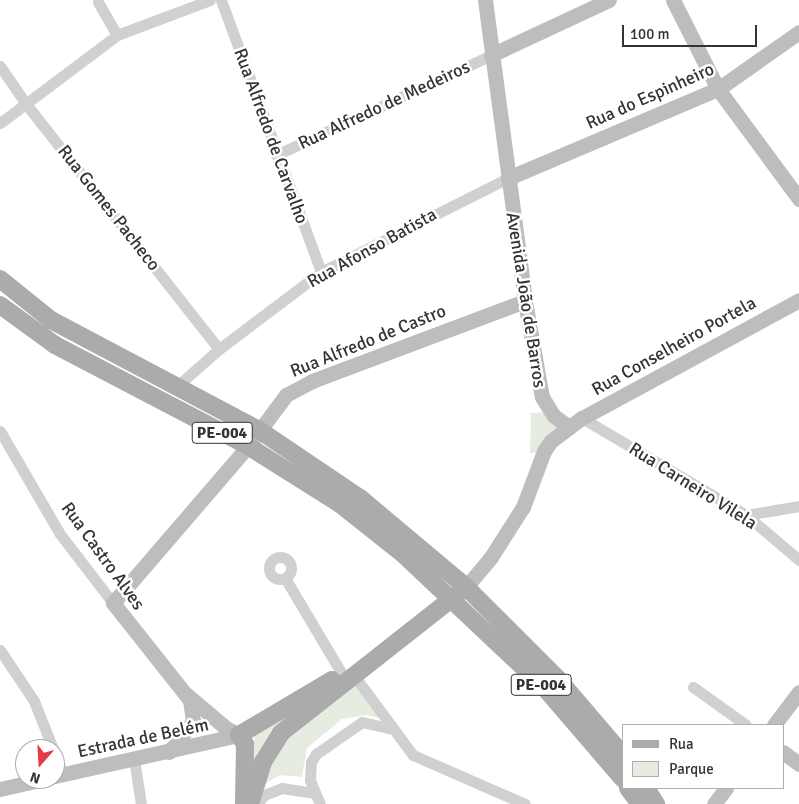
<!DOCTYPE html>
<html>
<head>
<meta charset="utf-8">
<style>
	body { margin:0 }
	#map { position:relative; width:799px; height:804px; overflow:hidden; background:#fff; font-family:Signika,sans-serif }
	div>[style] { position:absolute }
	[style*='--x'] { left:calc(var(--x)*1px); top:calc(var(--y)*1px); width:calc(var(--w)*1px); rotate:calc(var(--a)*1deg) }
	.green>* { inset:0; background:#e6ecdf }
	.street>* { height:11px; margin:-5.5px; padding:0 5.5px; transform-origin:5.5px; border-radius:5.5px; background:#d0d0d0 }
	.street>.ring { margin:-5.5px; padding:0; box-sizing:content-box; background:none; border:11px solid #d0d0d0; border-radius:50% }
	.secondary>* { height:15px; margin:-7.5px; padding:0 7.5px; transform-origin:7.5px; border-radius:7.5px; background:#bdbdbd }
	.primary>* { height:18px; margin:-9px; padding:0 9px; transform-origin:9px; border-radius:9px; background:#ababab }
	span { translate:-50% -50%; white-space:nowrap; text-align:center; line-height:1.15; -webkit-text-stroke:5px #fff; paint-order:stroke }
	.shield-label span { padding:1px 4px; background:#fff; border:1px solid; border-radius:4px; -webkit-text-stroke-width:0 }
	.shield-label { font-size:16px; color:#333; font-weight:700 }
	.street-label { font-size:18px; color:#333 }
	.legend { position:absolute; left:622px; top:724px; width:162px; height:65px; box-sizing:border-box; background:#fff; border:1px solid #adadad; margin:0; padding:6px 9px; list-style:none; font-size:15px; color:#333 }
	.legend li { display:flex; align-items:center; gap:10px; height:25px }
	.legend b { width:25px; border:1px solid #adadad }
	.north { position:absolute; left:15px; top:739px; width:50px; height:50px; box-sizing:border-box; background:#fff; border:1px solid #adadad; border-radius:50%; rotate:199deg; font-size:14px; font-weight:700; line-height:20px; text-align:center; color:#333 }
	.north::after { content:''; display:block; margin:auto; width:18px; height:22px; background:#e63946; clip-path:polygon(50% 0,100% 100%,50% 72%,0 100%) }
	.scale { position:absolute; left:622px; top:25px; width:135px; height:22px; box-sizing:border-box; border:2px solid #333; border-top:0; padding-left:6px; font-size:15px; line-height:18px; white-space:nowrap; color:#333; -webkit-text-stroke:4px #fff; paint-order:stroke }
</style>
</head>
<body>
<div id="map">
	<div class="green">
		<i style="clip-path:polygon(547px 412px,568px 426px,539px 453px,530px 453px,531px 413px)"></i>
		<i style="clip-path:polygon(350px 673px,248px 776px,256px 730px)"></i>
		<i style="clip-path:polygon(358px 684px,383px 719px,367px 715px,342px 719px,307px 748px,302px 777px,280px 775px,261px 786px,259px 782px,287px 740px)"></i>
	</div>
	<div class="street">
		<i style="--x:221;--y:0;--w:290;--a:69.8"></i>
		<i style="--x:98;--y:2;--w:38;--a:60"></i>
		<i style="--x:0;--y:66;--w:46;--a:55.6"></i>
		<i style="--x:26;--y:104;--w:312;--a:51.8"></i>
		<i style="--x:0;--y:123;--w:146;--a:-36.9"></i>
		<i style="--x:117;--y:35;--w:99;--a:-20.6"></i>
		<i style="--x:276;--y:155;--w:237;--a:-24.9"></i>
		<i style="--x:175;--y:388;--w:59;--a:-41.6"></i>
		<i style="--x:219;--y:349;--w:128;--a:-37"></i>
		<i style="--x:321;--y:272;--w:209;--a:-26.7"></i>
		<i style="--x:582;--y:418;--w:191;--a:30.6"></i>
		<i style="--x:746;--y:515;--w:70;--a:40.3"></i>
		<i style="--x:0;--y:431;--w:119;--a:59.8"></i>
		<i style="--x:60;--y:534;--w:87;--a:52.5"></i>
		<i style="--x:746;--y:515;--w:54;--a:-9.6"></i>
		<i class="ring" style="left:269px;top:557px;width:11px;height:11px"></i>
		<i style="--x:285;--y:578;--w:112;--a:59.3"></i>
		<i style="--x:0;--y:650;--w:61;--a:56.3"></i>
		<i style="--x:34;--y:701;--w:52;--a:68.4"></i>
		<i style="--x:353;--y:674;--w:101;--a:53.5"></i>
		<i style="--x:413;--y:755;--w:122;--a:23.6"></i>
		<i style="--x:693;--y:687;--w:65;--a:35.6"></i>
		<i style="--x:55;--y:753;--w:23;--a:70"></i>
		<i style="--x:134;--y:759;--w:46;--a:81.2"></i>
		<i style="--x:257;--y:804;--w:11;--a:-52"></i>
		<i style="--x:264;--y:795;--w:19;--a:-21"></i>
		<i style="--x:282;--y:788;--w:33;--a:9"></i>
		<i style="--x:320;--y:804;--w:26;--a:-113"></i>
		<i style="--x:310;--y:780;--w:18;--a:-87"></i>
		<i style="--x:311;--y:762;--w:9;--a:-58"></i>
		<i style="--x:316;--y:754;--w:56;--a:-34.8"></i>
		<i style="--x:362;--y:722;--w:31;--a:13"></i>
	</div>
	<div class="secondary">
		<i style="--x:485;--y:0;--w:304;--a:82.4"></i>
		<i style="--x:525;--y:301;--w:97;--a:80"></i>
		<i style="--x:542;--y:397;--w:22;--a:58"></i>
		<i style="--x:554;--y:416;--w:17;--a:36"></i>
		<i style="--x:673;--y:0;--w:100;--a:63.2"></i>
		<i style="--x:718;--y:89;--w:137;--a:53.6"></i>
		<i style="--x:491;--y:55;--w:130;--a:-25"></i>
		<i style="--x:508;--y:178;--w:228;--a:-23"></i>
		<i style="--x:718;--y:89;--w:99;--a:-35.1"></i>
		<i style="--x:466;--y:587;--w:39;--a:-50"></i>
		<i style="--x:491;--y:557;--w:59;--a:-57.4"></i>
		<i style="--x:523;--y:507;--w:60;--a:-69.4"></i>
		<i style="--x:544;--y:451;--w:12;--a:-55"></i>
		<i style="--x:551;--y:441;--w:39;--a:-37"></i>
		<i style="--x:582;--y:418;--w:247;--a:-28.5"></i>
		<i style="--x:187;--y:695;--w:51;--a:40.2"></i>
		<i style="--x:226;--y:728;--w:15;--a:28"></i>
		<i style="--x:774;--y:725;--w:41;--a:-52.9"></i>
		<i style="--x:169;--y:752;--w:39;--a:-52"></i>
		<i style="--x:193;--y:721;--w:21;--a:-98"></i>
		<i style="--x:190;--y:700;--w:124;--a:-128.4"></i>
		<i style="--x:113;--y:603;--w:207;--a:-49.3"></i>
		<i style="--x:248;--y:446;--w:64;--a:-53.3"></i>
		<i style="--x:286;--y:395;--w:30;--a:-28"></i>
		<i style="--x:312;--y:381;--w:228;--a:-20.6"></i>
		<i style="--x:783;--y:752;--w:20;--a:37"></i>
		<i style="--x:55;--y:776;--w:189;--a:-12.6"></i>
		<i style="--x:0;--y:789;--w:45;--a:-12.8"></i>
		<i style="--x:714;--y:804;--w:20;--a:-53"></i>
	</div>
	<div class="primary">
		<i style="--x:0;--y:279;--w:65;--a:38.8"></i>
		<i style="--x:51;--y:320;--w:235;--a:27.9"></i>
		<i style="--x:259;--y:430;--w:122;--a:34"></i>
		<i style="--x:360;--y:498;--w:138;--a:40"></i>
		<i style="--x:466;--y:587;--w:130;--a:45"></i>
		<i style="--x:558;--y:679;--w:100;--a:49.5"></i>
		<i style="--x:0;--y:305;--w:68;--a:36"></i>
		<i style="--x:55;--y:345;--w:218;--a:27.6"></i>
		<i style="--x:248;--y:446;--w:109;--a:32.2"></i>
		<i style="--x:340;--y:504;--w:80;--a:38.4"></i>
		<i style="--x:403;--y:554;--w:192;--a:43.3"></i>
		<i style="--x:543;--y:686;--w:123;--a:49.3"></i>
		<i style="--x:628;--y:788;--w:20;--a:53"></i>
		<i style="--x:646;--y:788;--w:19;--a:58"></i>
		<i style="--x:244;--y:803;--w:59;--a:-89"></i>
		<i style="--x:245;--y:744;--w:11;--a:-124"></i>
		<i style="--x:239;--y:735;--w:108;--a:-30.6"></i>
		<i style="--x:250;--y:804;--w:44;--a:-72.8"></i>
		<i style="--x:263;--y:762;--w:34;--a:-58"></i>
		<i style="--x:281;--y:733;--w:226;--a:-38.2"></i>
	</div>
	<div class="shield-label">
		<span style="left:222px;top:433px">PE-004</span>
		<span style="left:541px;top:685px">PE-004</span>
	</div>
	<div class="street-label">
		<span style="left:650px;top:96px;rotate:-24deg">Rua do Espinheiro</span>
		<span style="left:384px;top:105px;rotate:-25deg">Rua Alfredo de Medeiros</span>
		<span style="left:271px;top:136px;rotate:70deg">Rua Alfredo de Carvalho</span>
		<span style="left:109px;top:208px;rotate:52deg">Rua Gomes Pacheco</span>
		<span style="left:372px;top:248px;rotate:-29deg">Rua Afonso Batista</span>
		<span style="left:526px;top:300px;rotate:81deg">Avenida João de Barros</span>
		<span style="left:368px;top:341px;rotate:-22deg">Rua Alfredo de Castro</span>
		<span style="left:674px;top:346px;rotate:-29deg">Rua Conselheiro Portela</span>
		<span style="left:693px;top:486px;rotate:32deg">Rua Carneiro Vilela</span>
		<span style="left:103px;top:556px;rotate:54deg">Rua Castro Alves</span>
		<span style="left:143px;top:738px;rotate:-12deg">Estrada de Belém</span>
	</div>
	<ul class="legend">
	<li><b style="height:6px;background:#ababab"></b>Rua</li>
	<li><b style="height:14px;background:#e6ecdf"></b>Parque</li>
	</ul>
	<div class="north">N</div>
	<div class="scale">100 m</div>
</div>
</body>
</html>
